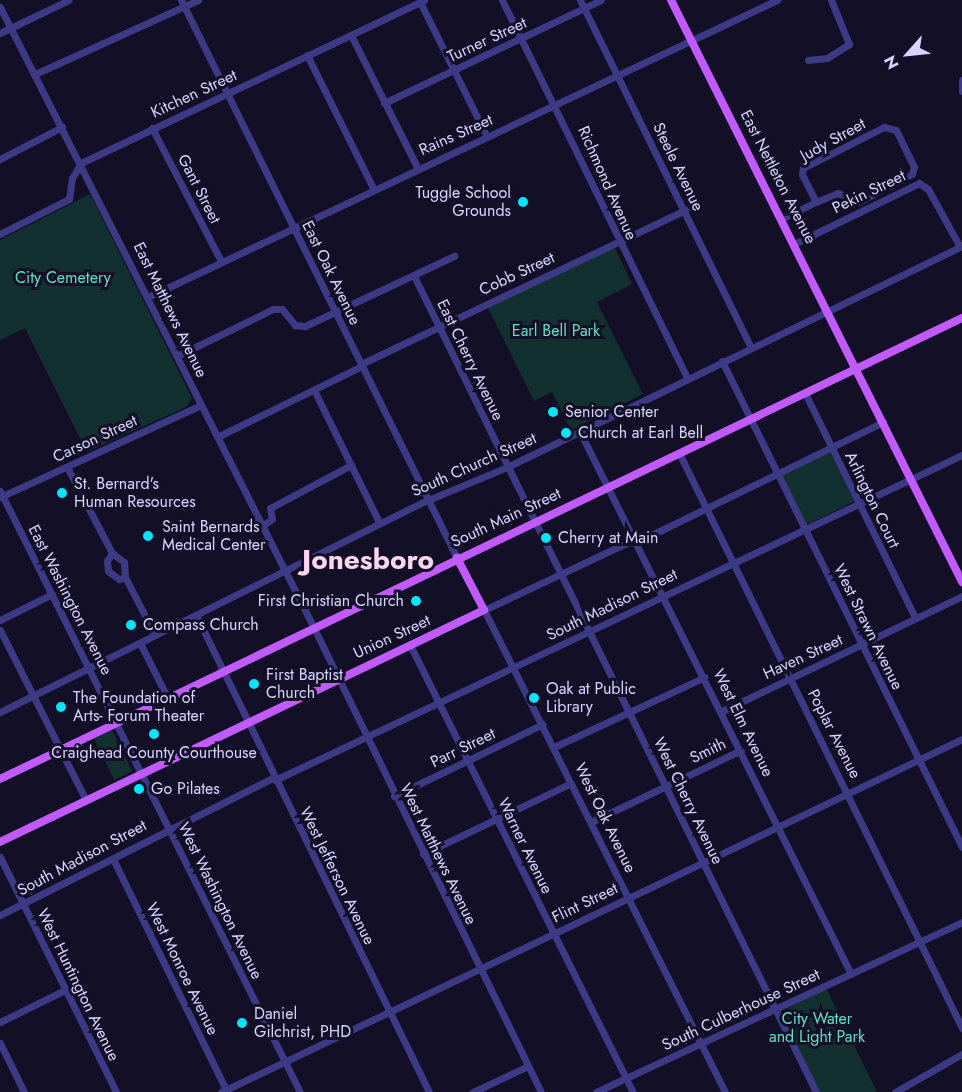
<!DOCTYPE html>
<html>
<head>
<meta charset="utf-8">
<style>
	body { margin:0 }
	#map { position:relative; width:962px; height:1092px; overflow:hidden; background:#130f26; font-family:Jost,sans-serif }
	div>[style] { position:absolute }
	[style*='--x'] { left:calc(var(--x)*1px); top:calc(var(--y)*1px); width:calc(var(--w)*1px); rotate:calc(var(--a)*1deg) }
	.green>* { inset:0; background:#12302f; transform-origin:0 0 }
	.minor>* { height:7px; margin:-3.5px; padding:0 3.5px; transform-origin:3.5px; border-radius:3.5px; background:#3d3a85 }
	.major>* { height:8px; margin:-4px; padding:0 4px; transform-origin:4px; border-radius:4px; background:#c25bff }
	.dots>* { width:16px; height:16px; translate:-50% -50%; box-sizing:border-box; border:3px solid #130f26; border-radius:50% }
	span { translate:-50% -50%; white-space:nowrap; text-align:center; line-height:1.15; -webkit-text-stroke:6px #130f26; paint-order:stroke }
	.street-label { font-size:16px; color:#d9d4ff }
	.poi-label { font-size:16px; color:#d9d4ff }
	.right { translate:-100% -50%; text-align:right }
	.left { translate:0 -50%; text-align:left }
	.park-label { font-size:16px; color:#5fe0c0 }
	.town-label { font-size:28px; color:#ffd6f0; font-weight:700 }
	.north { position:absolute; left:878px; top:24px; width:60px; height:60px; -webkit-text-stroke:4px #130f26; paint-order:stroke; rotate:243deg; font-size:16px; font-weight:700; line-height:24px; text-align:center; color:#d9d4ff }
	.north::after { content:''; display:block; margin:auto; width:21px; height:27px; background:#d9d4ff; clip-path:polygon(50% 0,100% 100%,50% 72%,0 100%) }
</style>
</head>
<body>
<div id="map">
	<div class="green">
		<i style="clip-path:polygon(90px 194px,192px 398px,186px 407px,87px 452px,25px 328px,0 340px,0 240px)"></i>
		<i style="clip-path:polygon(614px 246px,632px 284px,597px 302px,643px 394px,571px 430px,552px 392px,534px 401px,488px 308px)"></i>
		<i style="left:830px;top:452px;width:55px;height:55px;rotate:64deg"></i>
		<i style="left:112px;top:730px;width:46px;height:20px;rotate:64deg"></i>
		<i style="clip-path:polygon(826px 988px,877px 1092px,818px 1092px,779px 1013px)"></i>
	</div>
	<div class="minor">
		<i style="--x:181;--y:0;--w:623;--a:63.68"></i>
		<i style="--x:502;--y:0;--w:421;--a:63.9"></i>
		<i style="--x:580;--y:0;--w:387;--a:63.8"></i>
		<i style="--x:420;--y:2;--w:148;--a:63.6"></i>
		<i style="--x:0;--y:7;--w:694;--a:63.18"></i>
		<i style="--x:313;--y:626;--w:519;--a:63.93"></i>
		<i style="--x:0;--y:33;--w:76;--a:-25.6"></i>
		<i style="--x:351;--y:35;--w:148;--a:63.4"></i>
		<i style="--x:307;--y:55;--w:148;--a:63.6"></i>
		<i style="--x:808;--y:60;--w:19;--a:-6"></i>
		<i style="--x:827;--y:58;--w:26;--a:-32"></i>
		<i style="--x:849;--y:44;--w:48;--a:-112.2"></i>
		<i style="--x:35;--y:74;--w:179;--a:-24.4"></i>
		<i style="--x:962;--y:80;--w:11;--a:90"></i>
		<i style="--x:384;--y:103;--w:240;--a:-25.4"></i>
		<i style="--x:884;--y:127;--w:12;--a:14"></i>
		<i style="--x:896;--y:130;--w:41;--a:64.1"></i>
		<i style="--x:914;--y:167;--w:7;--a:106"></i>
		<i style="--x:912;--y:174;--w:60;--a:152.2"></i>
		<i style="--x:859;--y:202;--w:23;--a:-157"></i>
		<i style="--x:838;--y:193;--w:24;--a:158"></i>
		<i style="--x:816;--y:202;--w:31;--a:-117"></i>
		<i style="--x:802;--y:174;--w:6;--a:-81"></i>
		<i style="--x:803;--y:168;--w:91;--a:-26.8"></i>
		<i style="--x:152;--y:128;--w:150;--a:62.6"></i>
		<i style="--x:0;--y:159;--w:70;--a:-27.3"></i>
		<i style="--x:782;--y:219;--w:38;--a:-27"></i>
		<i style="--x:0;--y:234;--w:77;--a:-26.9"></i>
		<i style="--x:69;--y:199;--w:21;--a:-82"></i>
		<i style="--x:72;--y:178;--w:17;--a:-59"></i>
		<i style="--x:81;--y:163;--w:380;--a:-25.4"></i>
		<i style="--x:794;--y:244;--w:139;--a:-26"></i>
		<i style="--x:919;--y:183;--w:11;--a:34"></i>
		<i style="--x:928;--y:189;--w:66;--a:61.1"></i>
		<i style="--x:414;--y:276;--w:910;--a:63.77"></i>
		<i style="--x:148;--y:297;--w:696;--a:-25.28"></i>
		<i style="--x:177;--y:356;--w:107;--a:-26.1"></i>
		<i style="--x:273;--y:309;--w:9;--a:0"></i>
		<i style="--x:282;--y:309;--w:21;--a:51"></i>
		<i style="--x:295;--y:325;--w:10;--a:6"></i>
		<i style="--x:305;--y:326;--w:165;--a:-25.2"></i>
		<i style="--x:722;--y:361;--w:542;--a:63.72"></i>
		<i style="--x:361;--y:364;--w:359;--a:-25.4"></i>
		<i style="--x:314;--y:390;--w:149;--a:63.8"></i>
		<i style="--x:805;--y:393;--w:250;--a:63.9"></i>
		<i style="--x:579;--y:430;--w:608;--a:63.43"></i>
		<i style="--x:217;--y:437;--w:161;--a:-26.1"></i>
		<i style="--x:679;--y:453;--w:641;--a:63.79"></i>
		<i style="--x:67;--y:467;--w:97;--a:62.4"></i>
		<i style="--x:112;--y:553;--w:15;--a:37"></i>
		<i style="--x:124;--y:562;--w:15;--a:86"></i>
		<i style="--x:125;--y:577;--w:65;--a:62.7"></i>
		<i style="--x:0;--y:491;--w:672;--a:63.47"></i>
		<i style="--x:0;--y:497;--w:221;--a:-24.6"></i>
		<i style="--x:262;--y:526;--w:12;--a:-35"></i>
		<i style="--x:272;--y:519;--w:11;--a:-100"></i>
		<i style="--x:270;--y:508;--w:92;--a:-28"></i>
		<i style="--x:635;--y:539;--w:167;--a:154.8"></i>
		<i style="--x:484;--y:610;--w:539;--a:63.43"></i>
		<i style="--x:637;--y:542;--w:274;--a:-26"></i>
		<i style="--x:112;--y:553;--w:9;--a:122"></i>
		<i style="--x:107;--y:561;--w:10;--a:84"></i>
		<i style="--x:108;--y:571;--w:14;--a:36"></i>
		<i style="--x:119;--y:579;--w:6;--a:-18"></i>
		<i style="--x:196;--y:615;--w:531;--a:63.97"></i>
		<i style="--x:0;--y:620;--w:58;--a:-26.6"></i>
		<i style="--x:0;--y:630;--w:191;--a:63.2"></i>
		<i style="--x:140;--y:643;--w:60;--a:63.4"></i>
		<i style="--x:410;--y:645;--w:500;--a:63.5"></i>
		<i style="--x:722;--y:711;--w:266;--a:-25.6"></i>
		<i style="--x:0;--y:712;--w:470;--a:-26.4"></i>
		<i style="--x:421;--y:503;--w:93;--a:-22.7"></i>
		<i style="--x:507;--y:467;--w:506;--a:-25.91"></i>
		<i style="--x:554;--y:747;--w:166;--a:-24.9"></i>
		<i style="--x:275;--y:780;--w:760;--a:-25.32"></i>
		<i style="--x:394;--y:796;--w:165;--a:-25.8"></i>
		<i style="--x:591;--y:822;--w:166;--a:-25.6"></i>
		<i style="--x:423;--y:854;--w:164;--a:-25.6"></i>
		<i style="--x:0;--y:857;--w:262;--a:63.7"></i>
		<i style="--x:113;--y:859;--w:259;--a:63.9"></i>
		<i style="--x:0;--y:915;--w:307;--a:-26.7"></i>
		<i style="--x:0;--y:1022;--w:72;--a:-26.2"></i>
		<i style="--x:0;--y:1043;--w:55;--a:63.9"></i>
		<i style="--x:221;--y:1092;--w:821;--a:-25.47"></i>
		<i style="--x:473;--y:1092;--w:61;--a:-25.3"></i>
		<i style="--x:596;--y:1092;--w:404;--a:-24.9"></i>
		<i style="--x:895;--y:1092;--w:77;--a:-29.6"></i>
	</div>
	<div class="major">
		<i style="--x:671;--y:0;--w:651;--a:63.43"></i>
		<i style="--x:0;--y:779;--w:1067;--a:-25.6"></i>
		<i style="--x:0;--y:842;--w:537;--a:-25.61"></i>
		<i style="--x:484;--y:610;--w:59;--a:-117.4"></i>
	</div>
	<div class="dots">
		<i style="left:523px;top:202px;background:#00e5ff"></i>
		<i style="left:553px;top:412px;background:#00e5ff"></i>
		<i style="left:566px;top:433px;background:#00e5ff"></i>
		<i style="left:62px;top:493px;background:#00e5ff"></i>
		<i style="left:148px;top:536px;background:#00e5ff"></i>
		<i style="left:546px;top:538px;background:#00e5ff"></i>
		<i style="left:416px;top:601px;background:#00e5ff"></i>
		<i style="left:131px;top:625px;background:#00e5ff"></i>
		<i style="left:254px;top:684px;background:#00e5ff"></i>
		<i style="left:534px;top:698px;background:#00e5ff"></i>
		<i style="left:61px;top:707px;background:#00e5ff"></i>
		<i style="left:154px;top:734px;background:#00e5ff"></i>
		<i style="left:139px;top:789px;background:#00e5ff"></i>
		<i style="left:242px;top:1023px;background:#00e5ff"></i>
	</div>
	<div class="street-label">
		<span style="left:487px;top:40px;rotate:-25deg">Turner Street</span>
		<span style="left:194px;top:94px;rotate:-25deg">Kitchen Street</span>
		<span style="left:456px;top:135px;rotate:-24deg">Rains Street</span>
		<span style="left:833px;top:140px;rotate:-29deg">Judy Street</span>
		<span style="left:678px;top:167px;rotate:64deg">Steele Avenue</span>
		<span style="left:778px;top:177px;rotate:63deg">East Nettleton Avenue</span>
		<span style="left:607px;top:183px;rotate:66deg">Richmond Avenue</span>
		<span style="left:199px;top:189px;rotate:63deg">Gant Street</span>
		<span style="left:869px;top:192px;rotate:-26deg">Pekin Street</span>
		<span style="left:331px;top:273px;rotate:64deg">East Oak Avenue</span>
		<span style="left:517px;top:274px;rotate:-25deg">Cobb Street</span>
		<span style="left:170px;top:310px;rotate:64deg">East Matthews Avenue</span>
		<span style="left:470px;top:360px;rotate:64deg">East Cherry Avenue</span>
		<span style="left:95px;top:439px;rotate:-25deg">Carson Street</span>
		<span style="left:474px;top:465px;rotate:-24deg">South Church Street</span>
		<span style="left:872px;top:500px;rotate:64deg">Arlington Court</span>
		<span style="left:506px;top:518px;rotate:-25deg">South Main Street</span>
		<span style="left:70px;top:600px;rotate:63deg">East Washington Avenue</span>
		<span style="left:612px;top:605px;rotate:-26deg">South Madison Street</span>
		<span style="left:868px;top:627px;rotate:64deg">West Strawn Avenue</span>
		<span style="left:392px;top:637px;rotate:-25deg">Union Street</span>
		<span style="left:803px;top:657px;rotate:-25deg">Haven Street</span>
		<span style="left:743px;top:723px;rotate:64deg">West Elm Avenue</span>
		<span style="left:834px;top:734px;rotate:63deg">Poplar Avenue</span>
		<span style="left:463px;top:748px;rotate:-26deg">Parr Street</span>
		<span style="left:708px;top:751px;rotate:-26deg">Smith</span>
		<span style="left:688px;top:801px;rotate:64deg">West Cherry Avenue</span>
		<span style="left:605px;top:818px;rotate:64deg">West Oak Avenue</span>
		<span style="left:525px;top:846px;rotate:64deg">Warner Avenue</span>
		<span style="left:438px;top:854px;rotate:64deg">West Matthews Avenue</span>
		<span style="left:82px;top:858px;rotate:-28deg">South Madison Street</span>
		<span style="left:337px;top:876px;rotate:64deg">West Jefferson Avenue</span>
		<span style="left:220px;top:901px;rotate:64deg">West Washington Avenue</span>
		<span style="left:585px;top:903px;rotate:-26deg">Flint Street</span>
		<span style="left:182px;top:969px;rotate:64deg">West Monroe Avenue</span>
		<span style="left:78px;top:985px;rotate:64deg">West Huntington Avenue</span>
		<span style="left:741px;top:1010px;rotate:-25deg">South Culberhouse Street</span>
	</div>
	<div class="poi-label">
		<span class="right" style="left:511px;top:202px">Tuggle School<br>Grounds</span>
		<span class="left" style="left:565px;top:412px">Senior Center</span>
		<span class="left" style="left:578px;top:433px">Church at Earl Bell</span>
		<span class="left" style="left:74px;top:493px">St. Bernard's<br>Human Resources</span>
		<span class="left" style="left:162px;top:536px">Saint Bernards<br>Medical Center</span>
		<span class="left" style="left:558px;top:538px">Cherry at Main</span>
		<span class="right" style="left:404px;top:601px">First Christian Church</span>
		<span class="left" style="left:143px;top:625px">Compass Church</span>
		<span class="left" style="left:266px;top:684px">First Baptist<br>Church</span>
		<span class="left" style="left:546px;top:698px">Oak at Public<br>Library</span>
		<span class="left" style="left:73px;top:707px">The Foundation of<br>Arts- Forum Theater</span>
		<span style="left:154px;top:753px">Craighead County Courthouse</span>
		<span class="left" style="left:151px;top:789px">Go Pilates</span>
		<span class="left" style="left:254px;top:1023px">Daniel<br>Gilchrist, PHD</span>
	</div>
	<div class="park-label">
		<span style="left:63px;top:278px">City Cemetery</span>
		<span style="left:556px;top:331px">Earl Bell Park</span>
		<span style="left:817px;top:1028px">City Water<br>and Light Park</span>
	</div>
	<div class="town-label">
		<span style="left:368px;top:560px">Jonesboro</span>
	</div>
	<div class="north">N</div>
</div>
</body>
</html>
